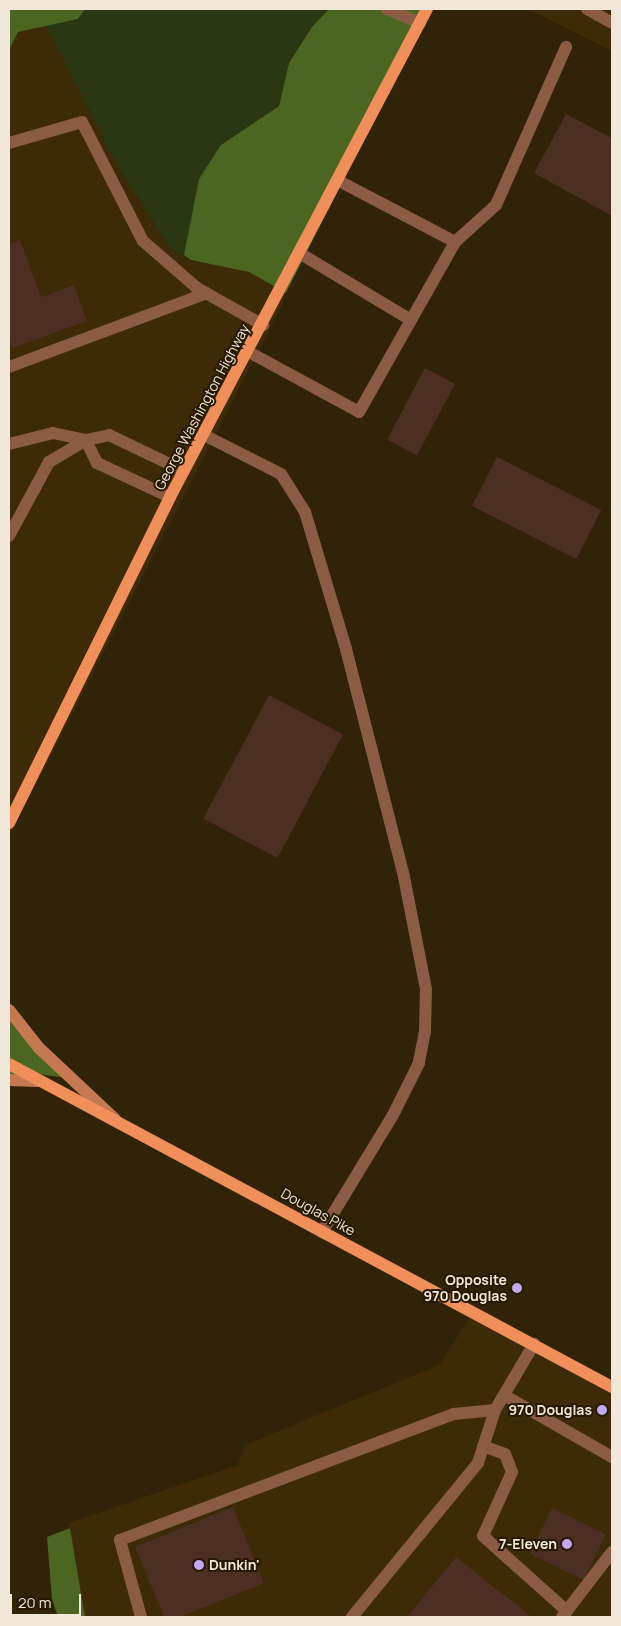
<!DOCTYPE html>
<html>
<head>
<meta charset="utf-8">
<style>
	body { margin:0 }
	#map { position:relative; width:621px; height:1626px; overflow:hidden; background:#312307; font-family:Manrope,sans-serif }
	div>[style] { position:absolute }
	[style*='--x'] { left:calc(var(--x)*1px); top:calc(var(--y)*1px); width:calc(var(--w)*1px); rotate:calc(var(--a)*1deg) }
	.built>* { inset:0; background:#3d2b07 }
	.green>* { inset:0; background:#293812 }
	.forest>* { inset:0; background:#4a6620 }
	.building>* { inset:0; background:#4a2f22; transform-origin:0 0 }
	.lane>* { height:12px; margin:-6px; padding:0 6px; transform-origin:6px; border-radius:6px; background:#8b5b43 }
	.secondary>* { height:12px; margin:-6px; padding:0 6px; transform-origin:6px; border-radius:6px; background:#c57950 }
	.primary>* { height:12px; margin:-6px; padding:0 6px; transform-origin:6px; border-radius:6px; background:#f18f5a }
	.dots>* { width:14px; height:14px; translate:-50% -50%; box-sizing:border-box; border:2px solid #271900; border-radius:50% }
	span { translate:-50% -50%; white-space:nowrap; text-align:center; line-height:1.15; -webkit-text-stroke:4px #271900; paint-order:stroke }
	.street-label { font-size:14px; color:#f1e8d9 }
	.poi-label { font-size:14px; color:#f1e8d9; font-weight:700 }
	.right { translate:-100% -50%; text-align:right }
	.left { translate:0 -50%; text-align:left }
	.frame { position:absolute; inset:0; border:10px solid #f1e8d9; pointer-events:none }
	.scale { position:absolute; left:10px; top:1594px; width:71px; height:22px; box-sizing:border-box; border:2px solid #f1e8d9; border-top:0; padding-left:6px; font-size:15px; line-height:18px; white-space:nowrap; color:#f1e8d9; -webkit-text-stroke:4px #271900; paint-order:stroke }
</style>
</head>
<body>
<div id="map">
	<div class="built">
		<i style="clip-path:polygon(528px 9px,612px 9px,612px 51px)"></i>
		<i style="clip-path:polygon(42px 25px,48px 28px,117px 165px,170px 248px,191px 260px,249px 272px,286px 293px,283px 303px,9px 837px,9px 50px,18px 32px)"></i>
		<i style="clip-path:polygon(474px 1311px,612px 1383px,612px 1617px,85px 1617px,69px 1523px,238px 1465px,245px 1445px,439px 1365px)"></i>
	</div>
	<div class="green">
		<i style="clip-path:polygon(85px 9px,329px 9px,312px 27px,289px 63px,279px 106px,221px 145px,184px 255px,191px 260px,170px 248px,117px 165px,48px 28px,42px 25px,78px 19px)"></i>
	</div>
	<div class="forest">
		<i style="clip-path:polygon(9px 9px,85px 9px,78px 19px,18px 32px,9px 50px)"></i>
		<i style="clip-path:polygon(329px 9px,430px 9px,286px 293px,249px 272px,191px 260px,184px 255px,199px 179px,221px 145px,279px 106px,289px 63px,312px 27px)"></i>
		<i style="clip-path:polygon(9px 1004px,34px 1043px,74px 1079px,30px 1073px,9px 1076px)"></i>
		<i style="clip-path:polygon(70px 1528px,85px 1617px,58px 1617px,52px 1599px,47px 1537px)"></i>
	</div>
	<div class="building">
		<i style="clip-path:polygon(566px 114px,612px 138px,612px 216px,534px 173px)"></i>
		<i style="clip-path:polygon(20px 240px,41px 297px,74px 285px,87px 321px,12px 348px,9px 339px,9px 244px)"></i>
		<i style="left:425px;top:368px;width:34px;height:81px;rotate:28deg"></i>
		<i style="left:497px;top:457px;width:117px;height:55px;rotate:27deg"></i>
		<i style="left:269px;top:695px;width:84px;height:140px;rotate:28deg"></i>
		<i style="clip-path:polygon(233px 1507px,264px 1583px,180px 1617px,164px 1617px,135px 1547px)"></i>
		<i style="left:552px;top:1508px;width:60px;height:51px;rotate:26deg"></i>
		<i style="clip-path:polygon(456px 1557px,532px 1617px,407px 1617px)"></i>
	</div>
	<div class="lane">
		<i style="--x:387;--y:9;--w:36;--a:23"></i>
		<i style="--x:587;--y:9;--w:29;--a:29"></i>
		<i style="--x:9;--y:143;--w:76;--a:-16"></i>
		<i style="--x:82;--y:122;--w:134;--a:62.9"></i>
		<i style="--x:143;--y:241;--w:72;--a:41"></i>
		<i style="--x:197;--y:288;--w:76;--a:29.3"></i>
		<i style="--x:339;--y:181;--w:131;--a:27.7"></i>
		<i style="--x:301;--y:254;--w:128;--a:31"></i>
		<i style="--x:249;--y:352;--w:125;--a:28.6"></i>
		<i style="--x:359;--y:412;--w:195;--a:-60.5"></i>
		<i style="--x:455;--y:242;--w:55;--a:-42.1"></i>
		<i style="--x:496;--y:205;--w:173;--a:-66.1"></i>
		<i style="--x:9;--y:367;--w:211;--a:-20.5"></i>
		<i style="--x:204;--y:435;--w:86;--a:26.9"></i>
		<i style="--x:281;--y:474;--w:45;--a:57.7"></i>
		<i style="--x:305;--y:512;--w:143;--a:73.3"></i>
		<i style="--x:346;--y:649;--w:235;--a:75.7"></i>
		<i style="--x:404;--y:877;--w:114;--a:78.9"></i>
		<i style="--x:426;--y:989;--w:42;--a:91.4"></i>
		<i style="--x:425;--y:1031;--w:33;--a:101"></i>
		<i style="--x:419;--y:1063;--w:58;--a:116.6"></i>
		<i style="--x:393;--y:1115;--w:137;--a:121.3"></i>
		<i style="--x:9;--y:444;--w:45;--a:-14"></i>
		<i style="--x:53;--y:433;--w:34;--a:12"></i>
		<i style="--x:170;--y:497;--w:81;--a:-155"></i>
		<i style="--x:97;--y:463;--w:25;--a:-116"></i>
		<i style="--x:86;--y:440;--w:24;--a:-12"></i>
		<i style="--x:109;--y:435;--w:83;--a:25.6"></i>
		<i style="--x:9;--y:536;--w:84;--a:-61.6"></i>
		<i style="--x:49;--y:462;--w:43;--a:-30.7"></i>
		<i style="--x:504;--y:1395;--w:125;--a:29.9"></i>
		<i style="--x:483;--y:1446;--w:23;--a:20"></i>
		<i style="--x:505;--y:1454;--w:19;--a:69"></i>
		<i style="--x:512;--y:1472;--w:70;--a:114.4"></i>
		<i style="--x:483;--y:1536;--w:113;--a:41.8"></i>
		<i style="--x:141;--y:1617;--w:80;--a:-105.3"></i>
		<i style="--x:120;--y:1540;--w:357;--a:-20.7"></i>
		<i style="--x:454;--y:1414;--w:41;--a:-5.6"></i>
		<i style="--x:352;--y:1617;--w:199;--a:-50.7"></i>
		<i style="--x:478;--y:1463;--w:56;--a:-72.2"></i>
		<i style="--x:495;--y:1410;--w:77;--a:-59.4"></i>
		<i style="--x:562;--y:1617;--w:82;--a:-52.4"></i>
	</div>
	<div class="secondary">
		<i style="--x:9;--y:1010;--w:48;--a:51.7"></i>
		<i style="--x:39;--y:1048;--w:104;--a:43.1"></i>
		<i style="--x:9;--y:1080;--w:28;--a:2"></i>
	</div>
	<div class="primary">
		<i style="--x:9;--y:823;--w:364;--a:-63.7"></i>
		<i style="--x:170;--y:497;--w:552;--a:-62.23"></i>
		<i style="--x:9;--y:1064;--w:684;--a:28.18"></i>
	</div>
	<div class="dots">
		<i style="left:517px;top:1288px;background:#c2a8f2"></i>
		<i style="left:602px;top:1410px;background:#c2a8f2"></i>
		<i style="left:567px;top:1544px;background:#c2a8f2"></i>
		<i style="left:199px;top:1565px;background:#c2a8f2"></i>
	</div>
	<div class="street-label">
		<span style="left:202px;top:407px;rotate:-62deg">George Washington Highway</span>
		<span style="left:318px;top:1212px;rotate:29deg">Douglas Pike</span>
	</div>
	<div class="poi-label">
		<span class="right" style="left:507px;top:1288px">Opposite<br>970 Douglas</span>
		<span class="right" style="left:592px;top:1410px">970 Douglas</span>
		<span class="right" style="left:557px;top:1544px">7-Eleven</span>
		<span class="left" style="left:209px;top:1565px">Dunkin'</span>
	</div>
	<div class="frame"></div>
	<div class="scale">20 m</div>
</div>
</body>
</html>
